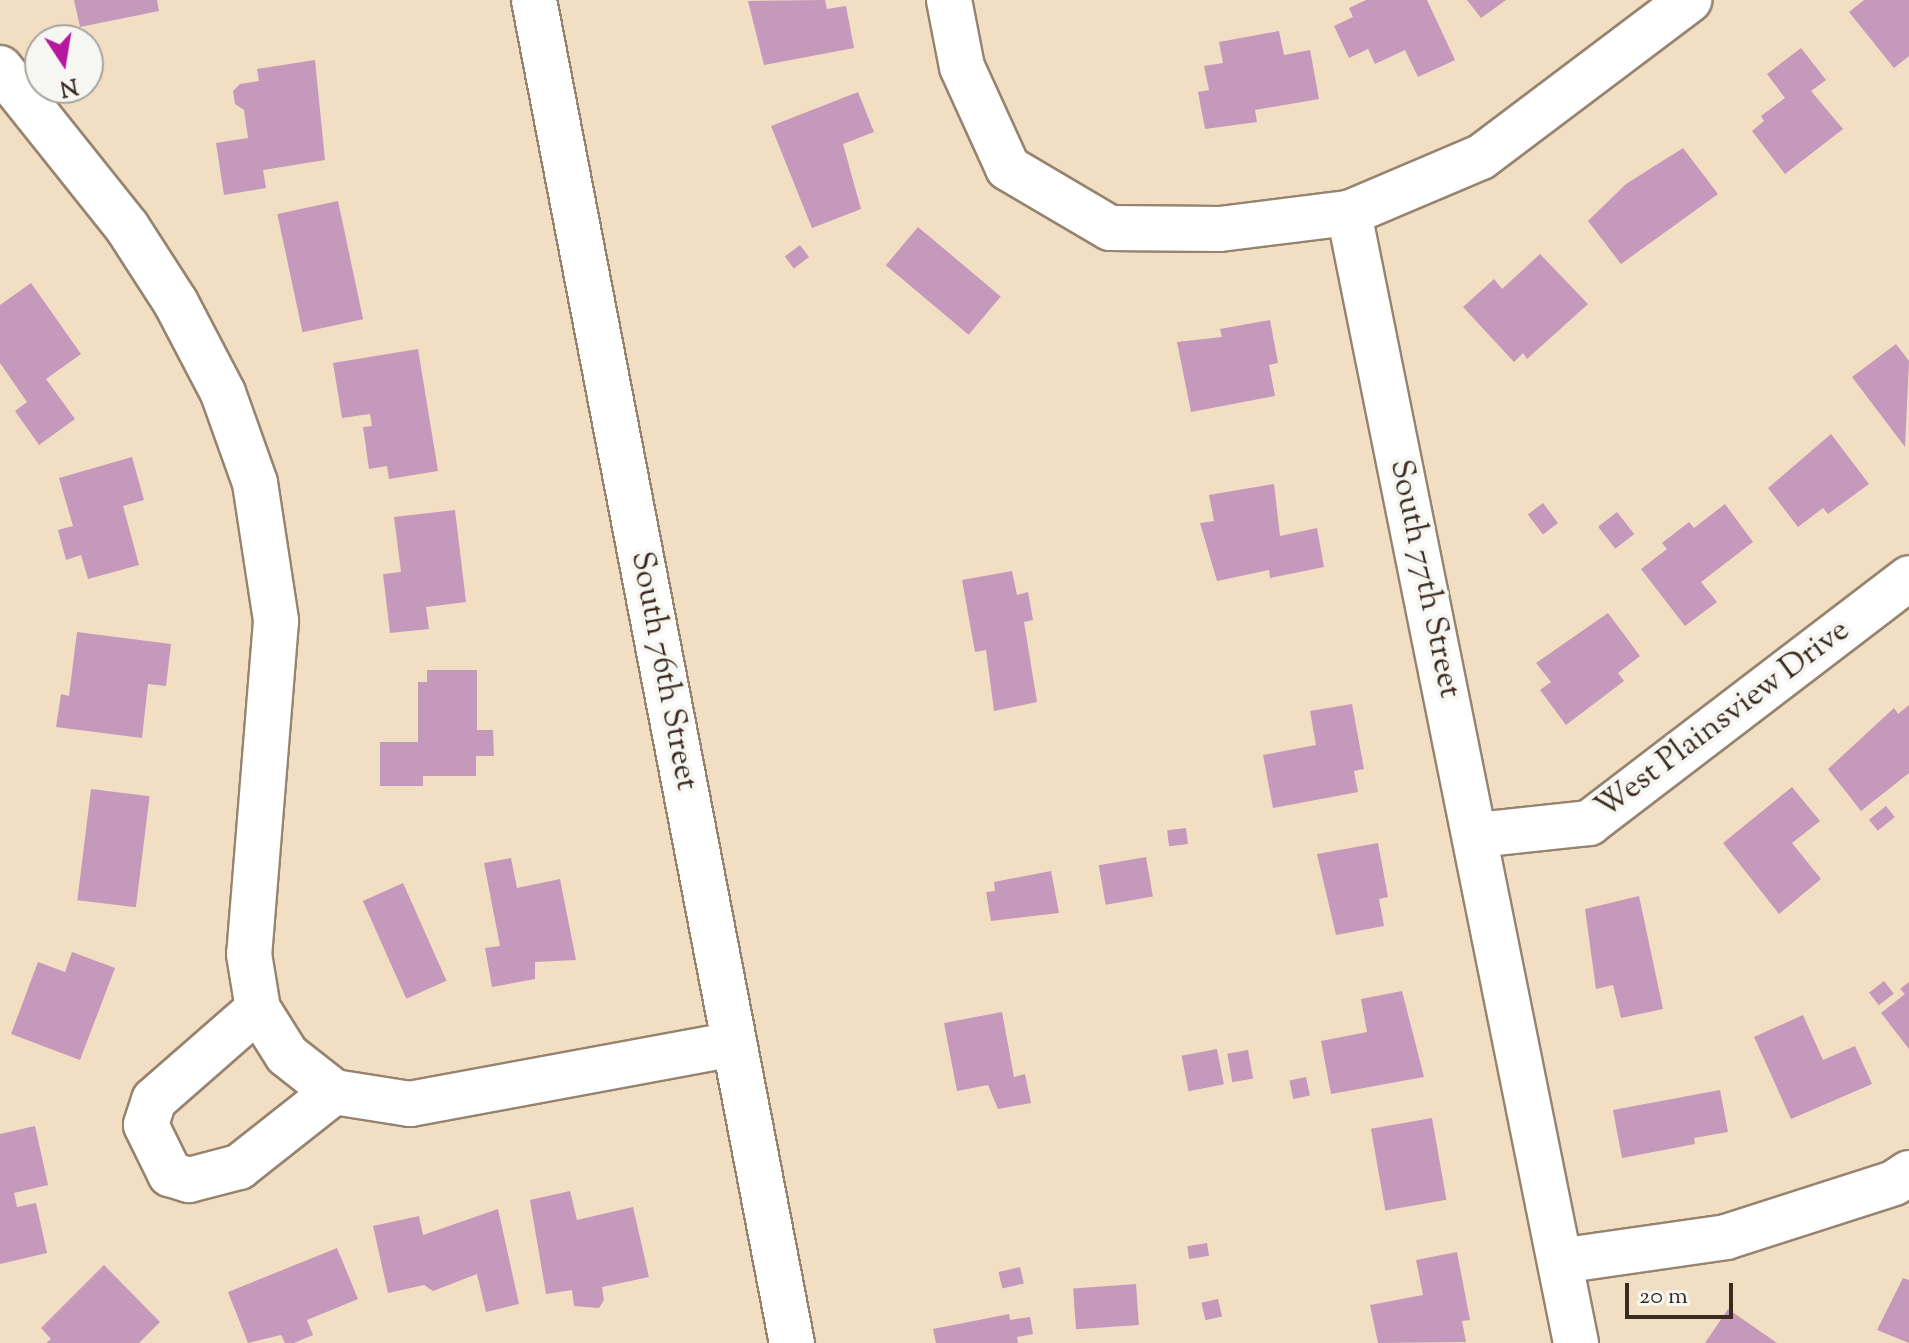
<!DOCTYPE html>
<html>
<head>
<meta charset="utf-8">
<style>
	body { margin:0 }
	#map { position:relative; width:1909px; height:1343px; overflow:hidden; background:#f2dfc3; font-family:"Sorts Mill Goudy",serif }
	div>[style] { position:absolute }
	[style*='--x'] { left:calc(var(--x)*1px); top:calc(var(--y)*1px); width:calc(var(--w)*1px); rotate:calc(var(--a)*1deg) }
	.building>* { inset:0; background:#c499bc; transform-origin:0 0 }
	.roads { filter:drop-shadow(2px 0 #968470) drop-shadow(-2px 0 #968470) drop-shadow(0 2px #968470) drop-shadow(0 -2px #968470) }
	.minor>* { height:44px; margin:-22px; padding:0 22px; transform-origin:22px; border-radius:22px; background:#fff }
	.major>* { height:44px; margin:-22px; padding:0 22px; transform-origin:22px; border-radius:22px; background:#fff }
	span { translate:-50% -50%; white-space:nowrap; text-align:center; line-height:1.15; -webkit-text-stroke:8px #f6f6f2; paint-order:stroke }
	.street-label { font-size:32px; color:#3b2a1e }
	.north { position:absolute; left:24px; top:24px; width:80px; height:80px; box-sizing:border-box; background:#f6f6f2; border:2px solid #aba49d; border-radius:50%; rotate:168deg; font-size:22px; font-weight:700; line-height:32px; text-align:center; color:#3b2a1e }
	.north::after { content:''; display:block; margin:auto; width:28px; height:36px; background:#b5179e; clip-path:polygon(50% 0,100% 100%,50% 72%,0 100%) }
	.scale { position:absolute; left:1625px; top:1283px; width:108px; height:36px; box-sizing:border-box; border:4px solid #3b2a1e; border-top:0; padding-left:10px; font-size:24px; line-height:28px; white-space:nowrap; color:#3b2a1e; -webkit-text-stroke:6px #f6f6f2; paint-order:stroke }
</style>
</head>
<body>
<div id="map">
	<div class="building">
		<i style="clip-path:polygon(74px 0,157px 0,159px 11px,80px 27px)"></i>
		<i style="clip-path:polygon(825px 0,827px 9px,846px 6px,854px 48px,764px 65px,748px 1px)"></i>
		<i style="clip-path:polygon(1366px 0,1427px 0,1455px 60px,1418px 77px,1405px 50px,1375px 64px,1368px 49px,1349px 58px,1334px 26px,1353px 17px,1349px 8px)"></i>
		<i style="clip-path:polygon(1467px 0,1506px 0,1481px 18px)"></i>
		<i style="clip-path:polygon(1864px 0,1909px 0,1909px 56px,1894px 68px,1849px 12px)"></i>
		<i style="clip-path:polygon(1279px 31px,1284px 55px,1310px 50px,1319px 99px,1255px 110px,1257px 122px,1205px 129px,1198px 92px,1209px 90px,1204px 66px,1223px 63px,1219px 42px)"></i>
		<i style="clip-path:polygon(1801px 48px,1826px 80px,1811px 91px,1843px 129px,1785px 174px,1752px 131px,1764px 121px,1761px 116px,1785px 98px,1767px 74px)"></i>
		<i style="clip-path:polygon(315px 60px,325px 160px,263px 170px,266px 188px,224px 195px,216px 143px,248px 138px,244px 110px,235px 104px,233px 91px,240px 84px,259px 81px,257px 69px)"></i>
		<i style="clip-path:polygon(858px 92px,874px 132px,843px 144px,861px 209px,812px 228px,771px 126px)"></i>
		<i style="clip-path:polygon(1683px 148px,1718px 194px,1621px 264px,1588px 221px,1626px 184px)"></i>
		<i style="left:338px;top:201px;width:121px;height:62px;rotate:78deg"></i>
		<i style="left:918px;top:227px;width:108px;height:50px;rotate:40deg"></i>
		<i style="left:800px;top:245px;width:15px;height:19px;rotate:53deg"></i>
		<i style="clip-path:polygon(1540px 254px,1588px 304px,1527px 359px,1523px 353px,1514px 362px,1463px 307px,1494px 279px,1502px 289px)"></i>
		<i style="clip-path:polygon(31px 283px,81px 354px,46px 379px,75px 419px,39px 445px,15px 411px,27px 402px,0 363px,0 305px)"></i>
		<i style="clip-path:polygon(1270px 320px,1278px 363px,1269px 365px,1275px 396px,1191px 412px,1177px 342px,1222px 337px,1220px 329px)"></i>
		<i style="clip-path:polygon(1896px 344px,1909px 361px,1905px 447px,1852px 377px)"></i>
		<i style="clip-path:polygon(418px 349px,438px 471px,389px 479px,387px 466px,369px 469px,363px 427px,372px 426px,370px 414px,342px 418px,333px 363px)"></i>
		<i style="clip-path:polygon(1831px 434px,1869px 484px,1828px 514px,1823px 508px,1798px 527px,1768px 488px)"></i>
		<i style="clip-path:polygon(132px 457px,144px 500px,123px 506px,139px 565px,88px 579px,81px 555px,66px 560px,58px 530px,73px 526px,59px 478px)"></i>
		<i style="clip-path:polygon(1274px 484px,1280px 536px,1317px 528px,1324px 567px,1270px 578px,1269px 570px,1217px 581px,1200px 523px,1214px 521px,1209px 495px)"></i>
		<i style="left:1543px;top:503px;width:25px;height:19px;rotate:53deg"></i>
		<i style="clip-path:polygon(1725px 504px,1753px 542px,1701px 582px,1717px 602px,1685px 626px,1641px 569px,1667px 549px,1662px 543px,1689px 522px,1694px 528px)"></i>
		<i style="clip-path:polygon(455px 510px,466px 602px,426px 607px,429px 629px,390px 633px,383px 574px,401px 572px,394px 517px)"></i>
		<i style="left:1617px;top:512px;width:28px;height:24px;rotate:52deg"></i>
		<i style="clip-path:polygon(1012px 571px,1017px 595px,1028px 592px,1033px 620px,1024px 622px,1037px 702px,994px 711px,986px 650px,975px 652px,962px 580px)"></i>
		<i style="clip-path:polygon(1608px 613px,1640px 656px,1618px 673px,1624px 681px,1566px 725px,1540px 690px,1551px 682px,1536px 663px)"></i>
		<i style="clip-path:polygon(77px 632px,171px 644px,166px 686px,148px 684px,142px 738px,56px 727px,61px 694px,69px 696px)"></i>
		<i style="clip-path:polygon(427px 670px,477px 670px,477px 730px,493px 730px,494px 756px,476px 756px,476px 776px,423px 776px,423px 786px,380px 786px,380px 742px,418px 742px,418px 682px,427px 682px)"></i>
		<i style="clip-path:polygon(1352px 704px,1364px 769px,1354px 771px,1358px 792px,1273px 808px,1263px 755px,1316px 745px,1310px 711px)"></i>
		<i style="clip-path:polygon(1909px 705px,1909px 773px,1861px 811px,1828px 769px,1894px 708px,1898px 714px)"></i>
		<i style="clip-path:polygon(1792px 787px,1820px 821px,1792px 843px,1821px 879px,1779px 914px,1723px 843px)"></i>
		<i style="left:91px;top:789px;width:59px;height:112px;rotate:7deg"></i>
		<i style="left:1886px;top:806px;width:14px;height:22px;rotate:51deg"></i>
		<i style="left:1186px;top:828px;width:16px;height:19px;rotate:83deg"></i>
		<i style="clip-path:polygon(1378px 843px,1388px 897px,1379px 899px,1384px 926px,1336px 935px,1317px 854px)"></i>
		<i style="left:1146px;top:857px;width:40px;height:48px;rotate:80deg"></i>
		<i style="clip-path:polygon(511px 858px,517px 888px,560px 879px,576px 960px,535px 962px,535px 979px,492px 987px,485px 948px,500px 946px,484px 863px)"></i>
		<i style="clip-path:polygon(1051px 871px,1059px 913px,991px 921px,986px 892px,995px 891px,994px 882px)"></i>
		<i style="left:403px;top:883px;width:107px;height:44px;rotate:66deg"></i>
		<i style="clip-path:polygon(1639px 896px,1663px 1009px,1621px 1018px,1613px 985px,1596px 989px,1585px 909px)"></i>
		<i style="clip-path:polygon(72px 952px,115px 968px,80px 1060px,11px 1034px,38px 962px,65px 972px)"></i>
		<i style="left:1884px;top:981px;width:16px;height:19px;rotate:52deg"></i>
		<i style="clip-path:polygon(1909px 982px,1909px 1049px,1881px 1013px,1905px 994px,1900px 989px)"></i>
		<i style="clip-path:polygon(1402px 991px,1424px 1077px,1331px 1094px,1321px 1041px,1367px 1032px,1361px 999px)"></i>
		<i style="clip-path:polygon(1002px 1012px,1014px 1077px,1025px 1074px,1031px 1103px,998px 1109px,988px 1085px,957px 1091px,944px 1023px)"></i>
		<i style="clip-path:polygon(1803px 1015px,1823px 1060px,1855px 1046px,1872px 1084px,1791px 1119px,1754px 1037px)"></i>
		<i style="left:1217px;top:1049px;width:36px;height:36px;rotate:79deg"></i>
		<i style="left:1248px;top:1050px;width:29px;height:21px;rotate:80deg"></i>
		<i style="left:1306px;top:1077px;width:19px;height:17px;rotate:78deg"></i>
		<i style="clip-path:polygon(1720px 1090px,1728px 1132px,1694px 1138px,1695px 1144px,1622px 1158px,1613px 1110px)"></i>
		<i style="left:1432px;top:1118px;width:83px;height:62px;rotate:80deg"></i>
		<i style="clip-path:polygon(35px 1126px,48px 1185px,14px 1193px,17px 1207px,36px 1203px,47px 1253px,0 1264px,0 1134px)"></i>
		<i style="clip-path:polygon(570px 1191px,577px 1220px,633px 1207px,649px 1277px,602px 1287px,604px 1300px,599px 1308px,574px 1306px,572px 1290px,546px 1294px,530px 1200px)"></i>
		<i style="clip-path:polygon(498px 1209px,519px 1304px,486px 1312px,477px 1274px,433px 1291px,424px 1285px,388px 1293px,373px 1226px,419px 1216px,423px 1235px)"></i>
		<i style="left:1207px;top:1243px;width:13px;height:20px;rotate:81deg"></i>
		<i style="clip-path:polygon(337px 1248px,358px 1299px,307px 1320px,313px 1335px,294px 1343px,285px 1343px,281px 1335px,248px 1343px,228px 1292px)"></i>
		<i style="clip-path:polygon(1457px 1252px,1470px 1320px,1462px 1321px,1466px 1342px,1378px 1343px,1370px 1305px,1423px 1295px,1416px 1260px)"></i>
		<i style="clip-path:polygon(104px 1265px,160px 1322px,139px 1343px,46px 1343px,51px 1339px,41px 1328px)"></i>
		<i style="left:1020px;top:1267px;width:17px;height:22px;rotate:77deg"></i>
		<i style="clip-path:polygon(1903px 1278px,1909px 1280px,1909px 1343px,1877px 1330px)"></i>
		<i style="left:1136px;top:1284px;width:41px;height:63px;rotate:86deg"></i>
		<i style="left:1218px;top:1299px;width:18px;height:17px;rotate:77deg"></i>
		<i style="clip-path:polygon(1728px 1309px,1777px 1343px,1705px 1343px)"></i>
		<i style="clip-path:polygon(1009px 1314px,1010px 1320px,1030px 1317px,1033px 1334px,1017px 1337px,1018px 1343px,936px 1343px,933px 1329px)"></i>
	</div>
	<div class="roads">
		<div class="minor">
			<i style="--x:949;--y:0;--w:68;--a:79"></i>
			<i style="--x:962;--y:67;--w:111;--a:65.5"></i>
			<i style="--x:1008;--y:168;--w:118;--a:30.5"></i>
			<i style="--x:1110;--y:228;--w:110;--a:0.5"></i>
			<i style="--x:1220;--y:229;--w:130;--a:-7.1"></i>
			<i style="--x:0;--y:68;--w:203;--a:51.4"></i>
			<i style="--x:127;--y:227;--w:90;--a:57.2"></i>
			<i style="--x:176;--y:303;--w:102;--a:62.4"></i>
			<i style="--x:223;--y:393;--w:96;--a:70.4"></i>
			<i style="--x:255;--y:483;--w:140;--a:81.3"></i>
			<i style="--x:276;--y:621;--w:334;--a:94.6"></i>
			<i style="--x:249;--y:954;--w:56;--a:80.7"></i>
			<i style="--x:258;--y:1009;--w:54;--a:57.8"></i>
			<i style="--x:287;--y:1055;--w:60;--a:38.2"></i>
			<i style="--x:334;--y:1092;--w:77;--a:9"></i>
			<i style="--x:410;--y:1104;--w:329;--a:-10.5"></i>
			<i style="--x:1477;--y:835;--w:113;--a:-6.1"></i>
			<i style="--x:1589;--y:823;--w:403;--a:-37.4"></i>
			<i style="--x:258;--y:1009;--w:138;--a:138.8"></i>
			<i style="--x:154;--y:1100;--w:26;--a:108"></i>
			<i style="--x:146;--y:1125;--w:55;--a:63.9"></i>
			<i style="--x:170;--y:1174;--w:20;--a:18"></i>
			<i style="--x:189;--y:1180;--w:52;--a:-14.6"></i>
			<i style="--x:239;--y:1167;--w:121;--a:-38.3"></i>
			<i style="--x:1560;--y:1261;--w:168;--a:-8.2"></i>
			<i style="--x:1726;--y:1237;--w:176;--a:-17.8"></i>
			<i style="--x:1894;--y:1183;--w:18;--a:-34"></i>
			<i style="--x:1576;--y:1343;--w:1153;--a:-101.36"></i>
			<i style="--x:1349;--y:213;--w:143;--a:-23"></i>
			<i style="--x:1481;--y:157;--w:261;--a:-37"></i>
		</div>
		<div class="major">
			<i style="--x:534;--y:0;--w:1368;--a:79.13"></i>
		</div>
	</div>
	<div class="street-label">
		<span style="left:1424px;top:579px;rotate:78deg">South 77th Street</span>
		<span style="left:663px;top:671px;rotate:79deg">South 76th Street</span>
		<span style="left:1723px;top:720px;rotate:-37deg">West Plainsview Drive</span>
	</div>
	<div class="north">N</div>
	<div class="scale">20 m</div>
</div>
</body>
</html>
